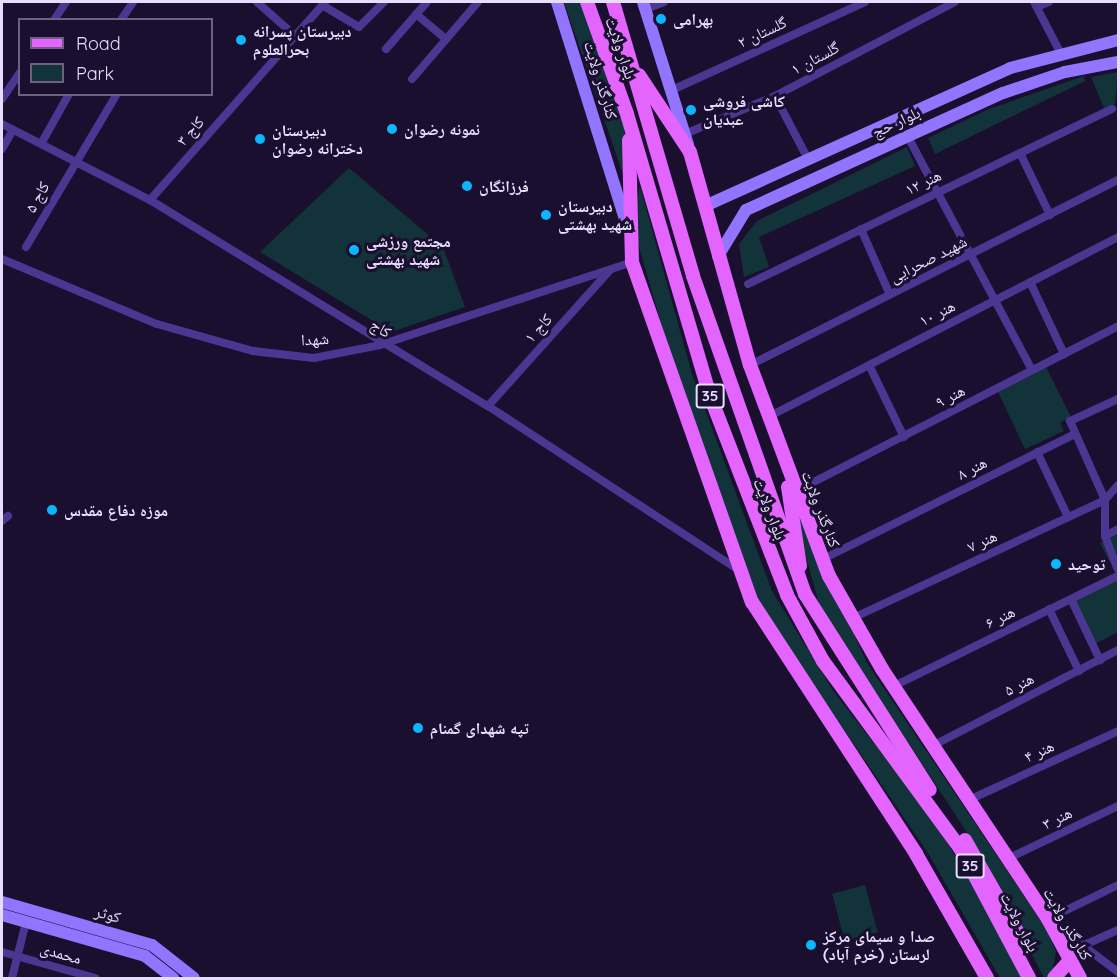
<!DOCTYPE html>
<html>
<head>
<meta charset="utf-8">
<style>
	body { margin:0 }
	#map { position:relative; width:1120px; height:980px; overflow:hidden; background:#1b0f2f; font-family:Quicksand,"Noto Naskh Arabic",sans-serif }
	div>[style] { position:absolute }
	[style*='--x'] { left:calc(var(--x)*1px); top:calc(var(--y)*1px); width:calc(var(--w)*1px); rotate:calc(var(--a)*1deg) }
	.green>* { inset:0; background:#123339; transform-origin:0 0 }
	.street>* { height:8px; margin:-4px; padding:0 4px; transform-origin:4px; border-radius:4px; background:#4b3692 }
	.secondary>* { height:12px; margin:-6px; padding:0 6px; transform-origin:6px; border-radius:6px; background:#9274ff }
	.primary>* { height:14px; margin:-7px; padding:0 7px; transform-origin:7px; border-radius:7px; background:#e364ff }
	.dots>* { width:16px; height:16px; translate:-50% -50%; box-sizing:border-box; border:3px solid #1b0f2f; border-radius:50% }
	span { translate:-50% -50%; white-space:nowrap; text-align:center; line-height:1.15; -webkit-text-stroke:6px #1b0f2f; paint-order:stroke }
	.shield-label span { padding:2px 4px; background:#1b0f2f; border:2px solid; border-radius:4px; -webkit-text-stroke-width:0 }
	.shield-label { font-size:15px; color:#e7ddff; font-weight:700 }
	.poi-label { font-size:16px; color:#e7ddff; font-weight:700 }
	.left { translate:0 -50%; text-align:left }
	.street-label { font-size:16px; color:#e7ddff }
	.frame { position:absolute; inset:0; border:3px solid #e7ddff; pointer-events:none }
	.legend { position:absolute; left:18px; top:18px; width:195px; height:78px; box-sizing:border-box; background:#1b0f2f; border:2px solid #6d6182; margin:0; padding:8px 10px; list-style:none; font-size:18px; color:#e7ddff }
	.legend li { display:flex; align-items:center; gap:12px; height:30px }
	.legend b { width:30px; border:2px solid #6d6182 }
</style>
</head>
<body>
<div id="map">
	<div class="green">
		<i style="clip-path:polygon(564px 2px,582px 2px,592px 28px,624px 126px,629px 192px)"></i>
		<i style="clip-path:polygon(1118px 72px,1115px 104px,1104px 108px,1091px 77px)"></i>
		<i style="clip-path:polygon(1084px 76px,1085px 81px,935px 154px,928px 138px,989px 109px)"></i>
		<i style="clip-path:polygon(907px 147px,915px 166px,759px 237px,769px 267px,744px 277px,739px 244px,757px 221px)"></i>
		<i style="clip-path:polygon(349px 168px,443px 247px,465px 307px,391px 332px,260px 252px)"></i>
		<i style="clip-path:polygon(640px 186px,692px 374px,772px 591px,834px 692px,931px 817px,983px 900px,1022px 978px,1000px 978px,928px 853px,760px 606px,676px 374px,632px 223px)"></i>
		<i style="clip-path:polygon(1043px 361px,1071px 417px,1060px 423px,1064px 431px,1025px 449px,998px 392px,1006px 388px,1002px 382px)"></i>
		<i style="clip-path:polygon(803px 521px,867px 663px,1047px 930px,1056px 952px,1052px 974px,1044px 978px,977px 848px,820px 607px,797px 525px)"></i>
		<i style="clip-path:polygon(1118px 534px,1118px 632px,1095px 644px,1073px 600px,1118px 578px,1100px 543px)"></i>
		<i style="left:865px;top:885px;width:49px;height:34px;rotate:75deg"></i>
	</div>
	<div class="street">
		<i style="--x:257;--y:2;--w:50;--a:41.7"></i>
		<i style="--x:1034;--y:2;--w:56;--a:62.5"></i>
		<i style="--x:322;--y:5;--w:43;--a:30.7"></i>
		<i style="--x:359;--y:27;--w:35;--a:-45"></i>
		<i style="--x:1037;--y:7;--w:13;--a:-23"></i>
		<i style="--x:646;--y:9;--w:19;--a:-21"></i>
		<i style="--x:416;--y:14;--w:39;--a:40"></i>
		<i style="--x:54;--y:20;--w:22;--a:-56"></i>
		<i style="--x:121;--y:20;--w:22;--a:-56"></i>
		<i style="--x:386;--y:49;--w:62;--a:-48.9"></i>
		<i style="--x:412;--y:79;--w:101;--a:-49.4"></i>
		<i style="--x:672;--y:90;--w:212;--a:-24.5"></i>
		<i style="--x:775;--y:96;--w:71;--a:62.4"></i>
		<i style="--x:2;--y:99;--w:32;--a:-56"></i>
		<i style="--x:2;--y:124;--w:166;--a:27.2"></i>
		<i style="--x:150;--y:200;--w:396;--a:31.4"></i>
		<i style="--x:488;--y:406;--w:300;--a:33.2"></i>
		<i style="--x:685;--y:134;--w:98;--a:-22.9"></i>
		<i style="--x:775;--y:96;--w:203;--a:-27.6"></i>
		<i style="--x:907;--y:135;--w:266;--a:62"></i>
		<i style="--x:41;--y:144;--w:57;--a:-60.8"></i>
		<i style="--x:2;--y:149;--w:22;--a:-60"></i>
		<i style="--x:1020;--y:153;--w:69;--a:64.2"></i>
		<i style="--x:150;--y:200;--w:264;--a:-48.5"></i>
		<i style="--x:861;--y:229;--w:72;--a:66.3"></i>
		<i style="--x:26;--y:247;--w:178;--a:-59.3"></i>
		<i style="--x:2;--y:259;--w:168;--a:22.8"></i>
		<i style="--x:157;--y:324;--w:100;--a:15.7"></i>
		<i style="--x:253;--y:351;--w:61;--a:6.5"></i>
		<i style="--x:314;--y:358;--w:67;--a:-11.1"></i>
		<i style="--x:380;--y:345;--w:265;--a:-18.2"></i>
		<i style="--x:1030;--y:282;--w:80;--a:64.7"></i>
		<i style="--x:748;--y:284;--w:404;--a:-25.7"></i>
		<i style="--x:750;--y:365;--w:412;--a:-26.7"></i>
		<i style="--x:869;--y:365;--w:80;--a:64.1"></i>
		<i style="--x:1118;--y:399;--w:53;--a:155.4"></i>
		<i style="--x:1070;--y:421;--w:86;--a:66.1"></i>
		<i style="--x:1105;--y:500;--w:36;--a:90"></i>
		<i style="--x:1105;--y:536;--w:36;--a:69"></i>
		<i style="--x:488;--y:406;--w:183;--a:-48.1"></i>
		<i style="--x:770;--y:416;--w:391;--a:-27.2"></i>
		<i style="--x:1037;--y:452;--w:72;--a:64.5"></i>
		<i style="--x:796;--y:491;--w:362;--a:-27.1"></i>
		<i style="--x:2;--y:521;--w:8;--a:-40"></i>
		<i style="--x:1105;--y:536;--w:15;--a:-28"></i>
		<i style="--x:823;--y:559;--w:281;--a:-26.4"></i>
		<i style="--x:1071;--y:599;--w:68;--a:64.6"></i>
		<i style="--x:1049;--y:609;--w:69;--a:64.2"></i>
		<i style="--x:853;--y:618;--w:278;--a:-25.1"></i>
		<i style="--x:1105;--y:500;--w:20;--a:-49"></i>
		<i style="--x:894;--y:686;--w:250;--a:-26.2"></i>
		<i style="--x:934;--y:745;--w:207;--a:-27.3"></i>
		<i style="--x:971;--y:799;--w:162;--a:-24.8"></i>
		<i style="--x:1009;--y:858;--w:121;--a:-25.5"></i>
		<i style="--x:1118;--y:885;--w:78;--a:154.1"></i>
		<i style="--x:1048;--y:919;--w:88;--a:37.1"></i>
		<i style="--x:1082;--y:946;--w:39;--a:-24"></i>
		<i style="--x:2;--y:952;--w:97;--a:15.6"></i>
		<i style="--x:12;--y:978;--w:58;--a:-76"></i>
	</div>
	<div class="secondary">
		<i style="--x:557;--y:2;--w:238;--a:72.6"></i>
		<i style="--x:643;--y:2;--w:150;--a:72.5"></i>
		<i style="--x:705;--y:206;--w:335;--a:-24.3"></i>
		<i style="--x:1010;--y:68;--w:112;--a:-14.5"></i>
		<i style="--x:718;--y:256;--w:54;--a:-58.7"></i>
		<i style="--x:746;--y:210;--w:282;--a:-24.5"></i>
		<i style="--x:1003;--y:93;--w:65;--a:-18.7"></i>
		<i style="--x:1065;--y:72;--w:54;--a:-10.7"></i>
		<i style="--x:2;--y:902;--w:156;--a:16"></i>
		<i style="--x:152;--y:945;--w:53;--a:38.2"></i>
		<i style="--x:2;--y:915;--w:149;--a:16"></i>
		<i style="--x:145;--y:956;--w:36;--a:38"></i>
	</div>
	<div class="primary">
		<i style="--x:587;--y:2;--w:119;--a:70.3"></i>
		<i style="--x:627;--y:114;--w:294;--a:73.6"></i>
		<i style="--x:710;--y:396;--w:213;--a:68.8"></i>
		<i style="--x:787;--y:595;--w:75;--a:61.4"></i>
		<i style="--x:823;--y:661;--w:232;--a:53.8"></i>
		<i style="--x:960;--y:848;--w:147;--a:62"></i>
		<i style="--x:613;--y:2;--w:285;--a:73.7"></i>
		<i style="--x:693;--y:276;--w:337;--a:70.6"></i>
		<i style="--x:805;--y:594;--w:232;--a:57.5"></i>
		<i style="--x:639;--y:75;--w:92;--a:56.5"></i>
		<i style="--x:690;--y:152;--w:221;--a:74.3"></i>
		<i style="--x:750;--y:365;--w:225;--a:69.5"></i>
		<i style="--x:829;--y:576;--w:107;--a:60.3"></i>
		<i style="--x:882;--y:669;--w:300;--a:56.4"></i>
		<i style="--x:1048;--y:919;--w:67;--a:61.5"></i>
		<i style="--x:629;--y:140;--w:122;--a:88.6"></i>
		<i style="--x:632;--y:262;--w:361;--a:70.6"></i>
		<i style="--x:752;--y:602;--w:301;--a:56.9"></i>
		<i style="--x:916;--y:854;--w:143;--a:60.2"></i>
		<i style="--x:788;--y:487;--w:80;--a:81.4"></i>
		<i style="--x:965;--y:840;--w:113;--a:60.3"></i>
		<i style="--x:1054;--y:978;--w:24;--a:-48"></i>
	</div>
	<div class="dots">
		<i style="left:661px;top:19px;background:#09b7ff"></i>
		<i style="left:241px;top:40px;background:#09b7ff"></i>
		<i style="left:691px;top:110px;background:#09b7ff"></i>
		<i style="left:392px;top:129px;background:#09b7ff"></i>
		<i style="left:260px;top:139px;background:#09b7ff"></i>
		<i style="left:467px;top:186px;background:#09b7ff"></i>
		<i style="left:546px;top:215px;background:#09b7ff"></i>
		<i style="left:354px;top:250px;background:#09b7ff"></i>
		<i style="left:52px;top:510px;background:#09b7ff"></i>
		<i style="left:1056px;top:564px;background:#09b7ff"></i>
		<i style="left:418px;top:728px;background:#09b7ff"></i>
		<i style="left:811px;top:945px;background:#09b7ff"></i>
	</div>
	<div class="shield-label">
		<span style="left:710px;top:396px">35</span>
		<span style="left:970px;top:866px">35</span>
	</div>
	<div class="poi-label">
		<span class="left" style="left:673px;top:19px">بهرامی</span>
		<span class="left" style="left:253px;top:40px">دبیرستان پسرانه<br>بحرالعلوم</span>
		<span class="left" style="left:703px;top:110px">کاشی فروشی<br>عبدیان</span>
		<span class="left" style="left:404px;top:129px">نمونه رضوان</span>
		<span class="left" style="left:272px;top:139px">دبیرستان<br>دخترانه رضوان</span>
		<span class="left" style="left:479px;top:186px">فرزانگان</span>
		<span class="left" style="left:558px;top:215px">دبیرستان<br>شهید بهشتی</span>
		<span class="left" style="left:366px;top:250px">مجتمع ورزشی<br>شهید بهشتی</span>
		<span class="left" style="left:64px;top:510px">موزه دفاع مقدس</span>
		<span class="left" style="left:1068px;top:564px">توحید</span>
		<span class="left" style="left:430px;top:728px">تپه شهدای گمنام</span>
		<span class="left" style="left:823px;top:945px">صدا و سیمای مرکز<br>لرستان (خرم آباد)</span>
	</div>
	<div class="street-label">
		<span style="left:762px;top:32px;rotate:-25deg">گلستان ۲</span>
		<span style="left:621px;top:48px;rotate:71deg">بلوار ولایت</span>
		<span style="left:815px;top:58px;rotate:-28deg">گلستان ۱</span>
		<span style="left:601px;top:80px;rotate:73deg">کنارگذر ولایت</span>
		<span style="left:896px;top:122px;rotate:-25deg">بلوار حج</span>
		<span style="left:190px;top:131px;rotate:-49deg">کاج ۳</span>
		<span style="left:923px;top:182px;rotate:-26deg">هنر ۱۲</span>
		<span style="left:37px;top:197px;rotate:-61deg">کاج ۵</span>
		<span style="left:928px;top:259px;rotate:-27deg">شهید صحرایی</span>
		<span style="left:937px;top:313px;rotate:-27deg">هنر ۱۰</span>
		<span style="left:381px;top:328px;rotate:31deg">کاج</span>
		<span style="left:538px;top:328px;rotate:-48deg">کاج ۱</span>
		<span style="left:315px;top:339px;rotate:-3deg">شهدا</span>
		<span style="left:950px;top:396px;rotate:-27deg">هنر ۹</span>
		<span style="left:972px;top:468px;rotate:-27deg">هنر ۸</span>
		<span style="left:770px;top:509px;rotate:69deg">بلوار ولایت</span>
		<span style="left:821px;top:509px;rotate:69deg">کنارگذر ولایت</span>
		<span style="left:982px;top:541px;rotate:-25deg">هنر ۷</span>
		<span style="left:1000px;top:617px;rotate:-26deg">هنر ۶</span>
		<span style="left:1019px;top:684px;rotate:-27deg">هنر ۵</span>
		<span style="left:1039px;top:751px;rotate:-25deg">هنر ۴</span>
		<span style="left:1057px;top:818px;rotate:-26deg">هنر ۳</span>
		<span style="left:108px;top:914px;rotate:16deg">کوثر</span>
		<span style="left:1020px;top:922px;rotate:62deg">بلوار ولایت</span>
		<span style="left:1068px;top:924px;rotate:60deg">کنارگذر ولایت</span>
		<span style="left:61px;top:953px;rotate:16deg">محمدی</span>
	</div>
	<div class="frame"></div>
	<ul class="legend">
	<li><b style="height:8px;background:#e364ff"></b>Road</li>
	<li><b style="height:16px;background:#123339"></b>Park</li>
	</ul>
</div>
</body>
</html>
